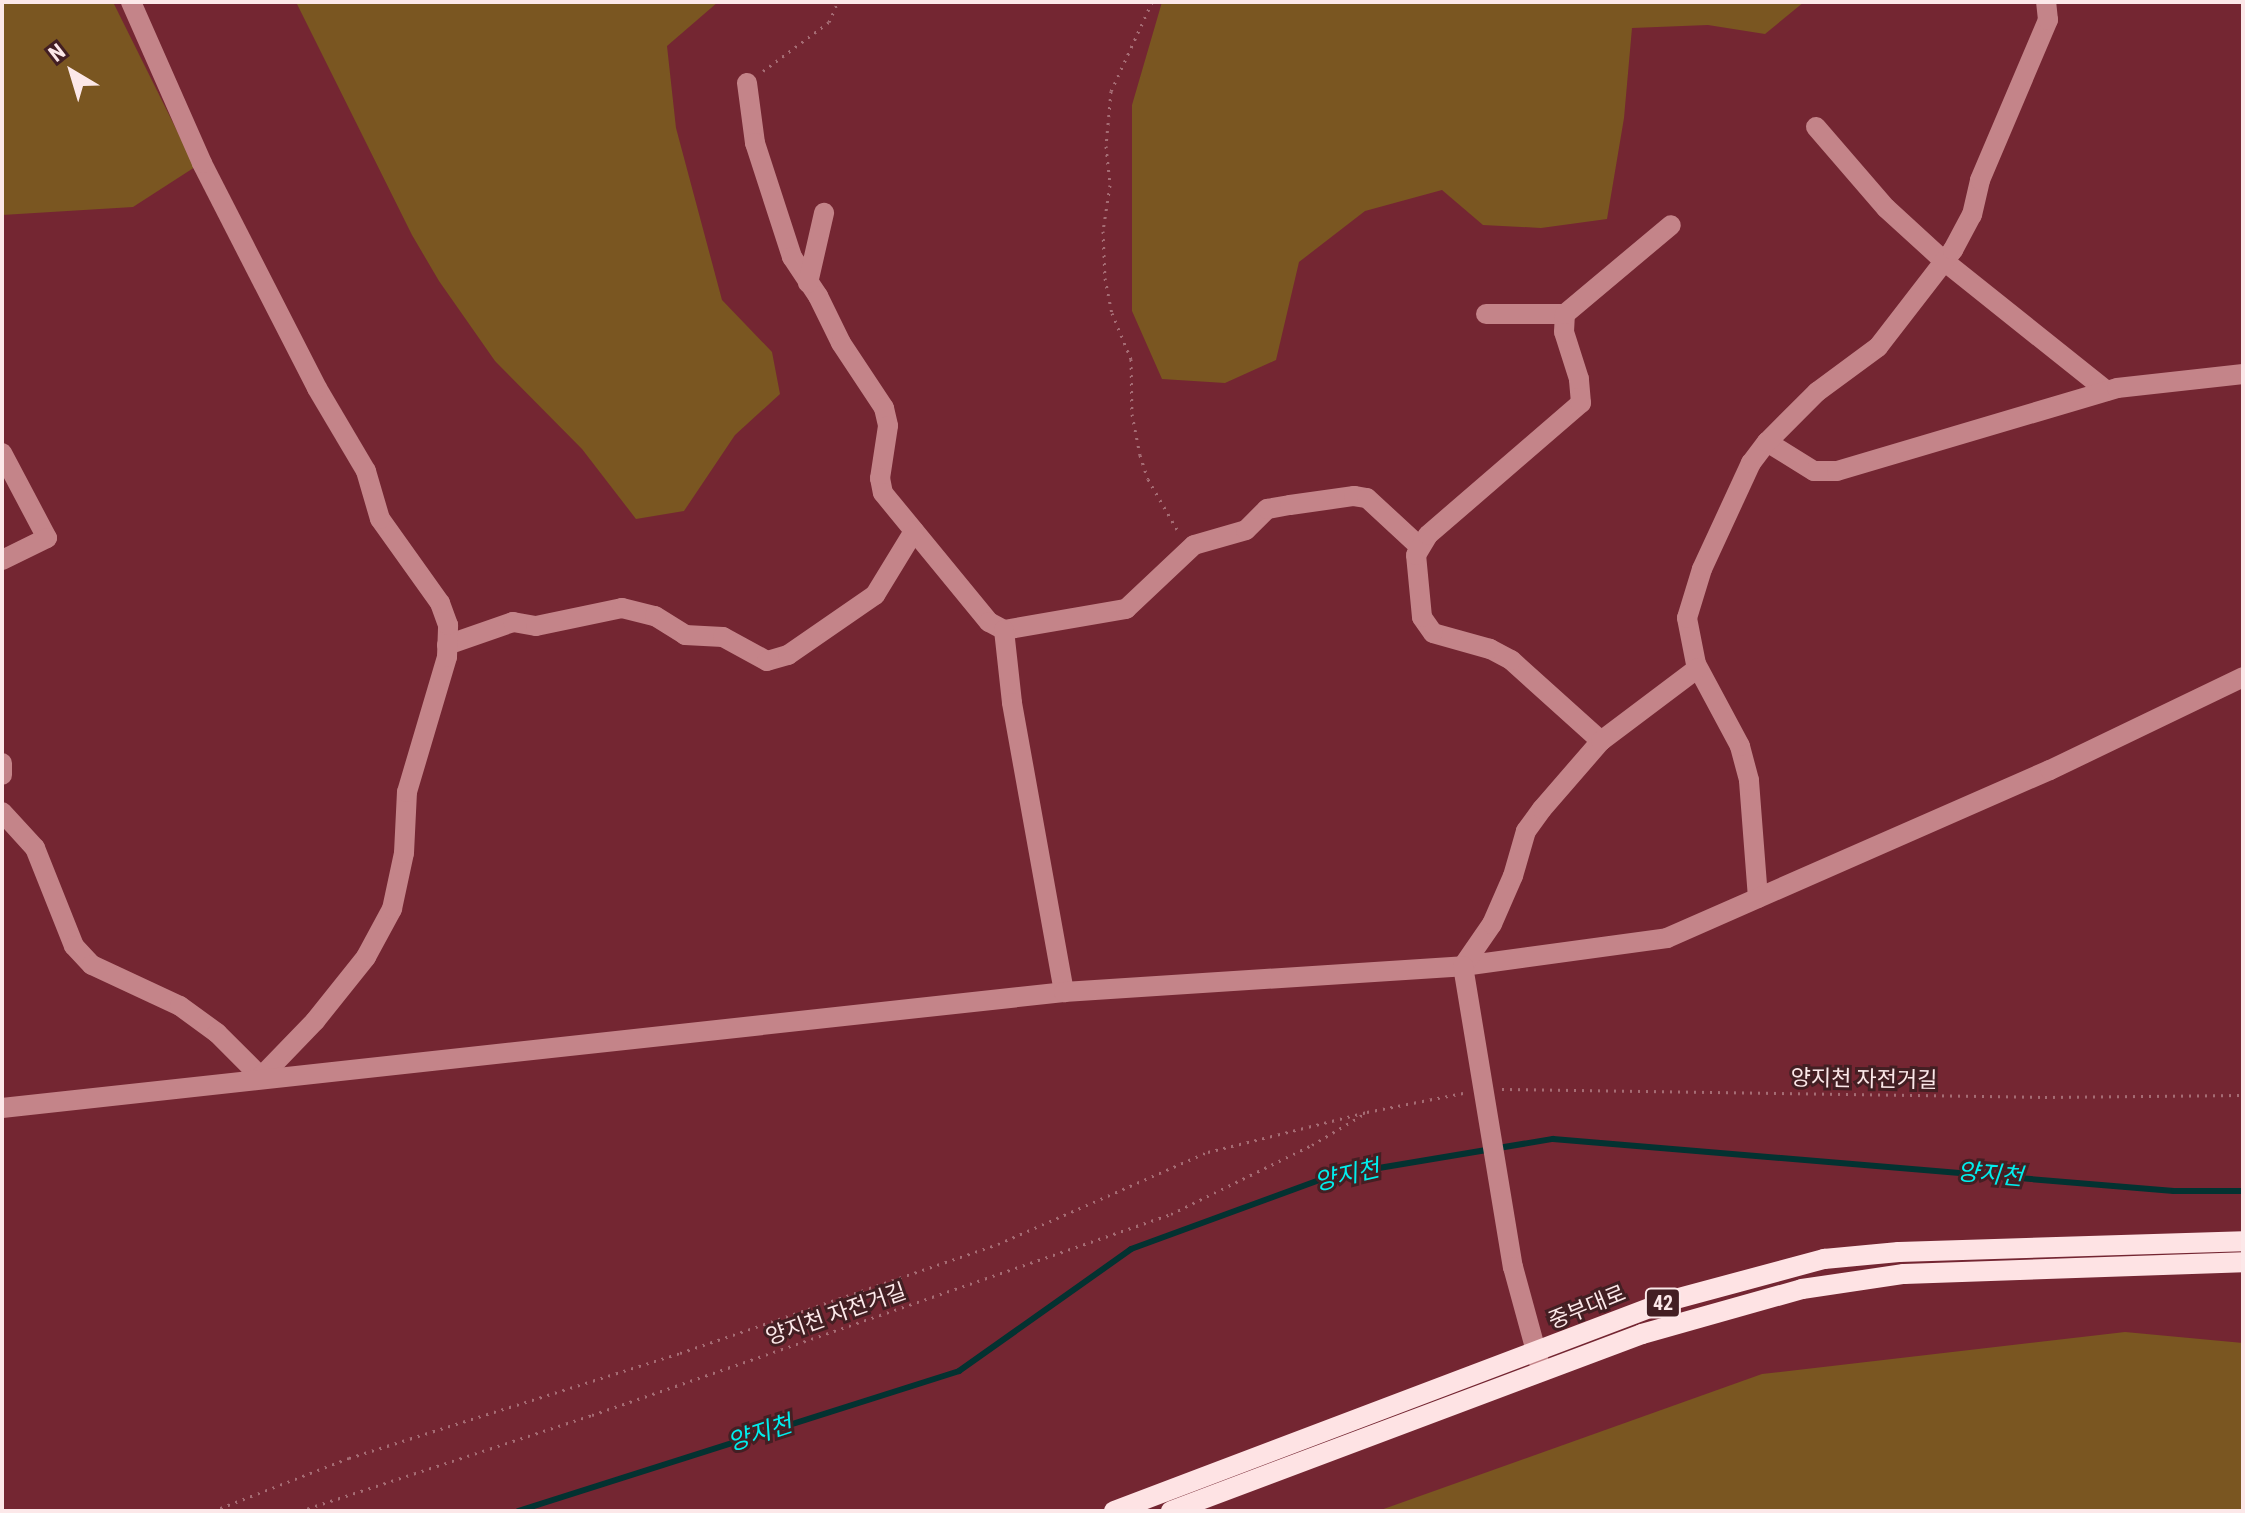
<!DOCTYPE html>
<html>
<head>
<meta charset="utf-8">
<style>
	body { margin:0 }
	#map { position:relative; width:2245px; height:1513px; overflow:hidden; background:#742632; font-family:"Roboto Condensed","Noto Sans KR",sans-serif }
	div>[style] { position:absolute }
	[style*='--x'] { left:calc(var(--x)*1px); top:calc(var(--y)*1px); width:calc(var(--w)*1px); rotate:calc(var(--a)*1deg) }
	.green>* { inset:0; background:#7a5621 }
	.stream>* { height:6px; margin:-3px; padding:0 3px; transform-origin:3px; border-radius:3px; background:#033231 }
	.path>* { height:3px; margin-top:-1.5px; transform-origin:0; background:repeating-linear-gradient(90deg,#a56c74 0 2px,transparent 0 8px) }
	.minor>* { height:20px; margin:-10px; padding:0 10px; transform-origin:10px; border-radius:10px; background:#c48489 }
	.major>* { height:20px; margin:-10px; padding:0 10px; transform-origin:10px; border-radius:10px; background:#fee3e4 }
	span { translate:-50% -50%; white-space:nowrap; text-align:center; line-height:1.15; -webkit-text-stroke:6px #431f23; paint-order:stroke }
	.shield-label span { padding:2px 6px; background:#431f23; border:2px solid; border-radius:6px; -webkit-text-stroke-width:0 }
	.shield-label { font-size:20px; color:#fce8e9; font-weight:700 }
	.street-label { font-size:22px; color:#fce8e9 }
	.water-label { font-size:24px; color:#00eeed; font-style:italic }
	.frame { position:absolute; inset:0; border:4px solid #fce8e9; pointer-events:none }
	.north { position:absolute; left:32px; top:32px; width:80px; height:80px; -webkit-text-stroke:6px #431f23; paint-order:stroke; rotate:322deg; font-size:22px; font-weight:700; line-height:32px; text-align:center; color:#fce8e9 }
	.north::after { content:''; display:block; margin:auto; width:28px; height:36px; background:#fce8e9; clip-path:polygon(50% 0,100% 100%,50% 72%,0 100%) }
</style>
</head>
<body>
<div id="map">
	<div class="green">
		<i style="clip-path:polygon(2px 2px,113px 2px,195px 167px,133px 207px,2px 215px)"></i>
		<i style="clip-path:polygon(296px 2px,718px 2px,667px 46px,676px 128px,722px 300px,772px 352px,780px 394px,735px 435px,684px 511px,636px 519px,582px 449px,495px 361px,439px 281px,412px 235px)"></i>
		<i style="clip-path:polygon(1162px 2px,1804px 2px,1765px 34px,1708px 25px,1632px 28px,1624px 118px,1607px 219px,1541px 228px,1483px 225px,1442px 190px,1365px 211px,1299px 262px,1276px 360px,1225px 383px,1162px 379px,1132px 311px,1132px 105px)"></i>
		<i style="clip-path:polygon(2125px 1332px,2243px 1343px,2243px 1511px,1378px 1511px,1762px 1374px)"></i>
	</div>
	<div class="stream">
		<i style="--x:518;--y:1511;--w:463;--a:-17.6"></i>
		<i style="--x:959;--y:1371;--w:211;--a:-35.3"></i>
		<i style="--x:1131;--y:1249;--w:213;--a:-20.1"></i>
		<i style="--x:1331;--y:1176;--w:225;--a:-9.5"></i>
		<i style="--x:1553;--y:1139;--w:623;--a:4.79"></i>
		<i style="--x:2174;--y:1191;--w:69;--a:0"></i>
	</div>
	<div class="path">
		<i style="--x:1152;--y:2;--w:98;--a:114.7"></i>
		<i style="--x:1111;--y:91;--w:55;--a:95.2"></i>
		<i style="--x:1106;--y:146;--w:39;--a:84"></i>
		<i style="--x:1110;--y:185;--w:47;--a:98.7"></i>
		<i style="--x:1103;--y:231;--w:47;--a:87.6"></i>
		<i style="--x:1105;--y:278;--w:36;--a:79"></i>
		<i style="--x:1112;--y:313;--w:50;--a:67.6"></i>
		<i style="--x:1131;--y:359;--w:55;--a:89"></i>
		<i style="--x:1132;--y:414;--w:42;--a:79"></i>
		<i style="--x:1140;--y:455;--w:25;--a:72"></i>
		<i style="--x:1148;--y:479;--w:62;--a:60.1"></i>
		<i style="--x:763;--y:71;--w:82;--a:-36.6"></i>
		<i style="--x:829;--y:22;--w:22;--a:-66"></i>
		<i style="--x:1502;--y:1089;--w:543;--a:0.84"></i>
		<i style="--x:2045;--y:1097;--w:198;--a:-0.6"></i>
		<i style="--x:213;--y:1511;--w:146;--a:-21.3"></i>
		<i style="--x:349;--y:1458;--w:347;--a:-17.6"></i>
		<i style="--x:680;--y:1353;--w:336;--a:-18.9"></i>
		<i style="--x:998;--y:1244;--w:229;--a:-23.7"></i>
		<i style="--x:1208;--y:1152;--w:164;--a:-14.1"></i>
		<i style="--x:1367;--y:1112;--w:98;--a:-11.2"></i>
		<i style="--x:300;--y:1511;--w:307;--a:-18.2"></i>
		<i style="--x:592;--y:1415;--w:613;--a:-19.14"></i>
		<i style="--x:1171;--y:1214;--w:157;--a:-26.1"></i>
		<i style="--x:1312;--y:1145;--w:61;--a:-30.8"></i>
	</div>
	<div class="minor">
		<i style="--x:747;--y:83;--w:61;--a:82.4"></i>
		<i style="--x:755;--y:143;--w:120;--a:72"></i>
		<i style="--x:792;--y:257;--w:47;--a:56.3"></i>
		<i style="--x:818;--y:296;--w:52;--a:63.9"></i>
		<i style="--x:841;--y:343;--w:78;--a:56.5"></i>
		<i style="--x:884;--y:408;--w:18;--a:77"></i>
		<i style="--x:888;--y:426;--w:53;--a:98.7"></i>
		<i style="--x:880;--y:478;--w:15;--a:79"></i>
		<i style="--x:883;--y:493;--w:167;--a:50.6"></i>
		<i style="--x:989;--y:622;--w:17;--a:28"></i>
		<i style="--x:1004;--y:630;--w:124;--a:-9.8"></i>
		<i style="--x:1126;--y:609;--w:93;--a:-43.3"></i>
		<i style="--x:1194;--y:545;--w:54;--a:-16.1"></i>
		<i style="--x:1246;--y:530;--w:30;--a:-45"></i>
		<i style="--x:1267;--y:509;--w:23;--a:-10"></i>
		<i style="--x:1290;--y:505;--w:65;--a:-8"></i>
		<i style="--x:1354;--y:496;--w:13;--a:9"></i>
		<i style="--x:1367;--y:498;--w:72;--a:42.8"></i>
		<i style="--x:1816;--y:127;--w:107;--a:49.2"></i>
		<i style="--x:1886;--y:208;--w:79;--a:42.4"></i>
		<i style="--x:1944;--y:261;--w:208;--a:38.6"></i>
		<i style="--x:808;--y:283;--w:72;--a:-77.1"></i>
		<i style="--x:1486;--y:314;--w:79;--a:0"></i>
		<i style="--x:1767;--y:442;--w:55;--a:31.7"></i>
		<i style="--x:1814;--y:471;--w:23;--a:0"></i>
		<i style="--x:1837;--y:471;--w:292;--a:-16.5"></i>
		<i style="--x:2117;--y:388;--w:127;--a:-6.3"></i>
		<i style="--x:2;--y:453;--w:96;--a:62.1"></i>
		<i style="--x:47;--y:538;--w:50;--a:153.9"></i>
		<i style="--x:1004;--y:630;--w:73;--a:83.7"></i>
		<i style="--x:1012;--y:703;--w:294;--a:79.8"></i>
		<i style="--x:447;--y:645;--w:70;--a:-19.2"></i>
		<i style="--x:513;--y:622;--w:23;--a:10"></i>
		<i style="--x:536;--y:626;--w:88;--a:-11.8"></i>
		<i style="--x:622;--y:608;--w:34;--a:14"></i>
		<i style="--x:655;--y:616;--w:36;--a:32"></i>
		<i style="--x:685;--y:635;--w:38;--a:3"></i>
		<i style="--x:723;--y:637;--w:50;--a:28.6"></i>
		<i style="--x:767;--y:661;--w:22;--a:-16"></i>
		<i style="--x:788;--y:655;--w:106;--a:-34.6"></i>
		<i style="--x:875;--y:595;--w:75;--a:-58.6"></i>
		<i style="--x:1601;--y:741;--w:121;--a:-138"></i>
		<i style="--x:1511;--y:660;--w:24;--a:-152"></i>
		<i style="--x:1490;--y:649;--w:59;--a:-164.3"></i>
		<i style="--x:1433;--y:633;--w:19;--a:-125"></i>
		<i style="--x:1422;--y:617;--w:62;--a:-95.5"></i>
		<i style="--x:1416;--y:555;--w:23;--a:-59"></i>
		<i style="--x:1428;--y:535;--w:202;--a:-40.8"></i>
		<i style="--x:1581;--y:403;--w:24;--a:-95"></i>
		<i style="--x:1579;--y:379;--w:49;--a:-107.7"></i>
		<i style="--x:1564;--y:332;--w:18;--a:-87"></i>
		<i style="--x:1565;--y:314;--w:138;--a:-40"></i>
		<i style="--x:2;--y:763;--w:12;--a:90"></i>
		<i style="--x:2;--y:812;--w:49;--a:47.5"></i>
		<i style="--x:35;--y:848;--w:105;--a:68.3"></i>
		<i style="--x:74;--y:946;--w:26;--a:47"></i>
		<i style="--x:92;--y:965;--w:97;--a:25"></i>
		<i style="--x:180;--y:1006;--w:46;--a:36.1"></i>
		<i style="--x:217;--y:1033;--w:62;--a:45"></i>
		<i style="--x:261;--y:1077;--w:78;--a:-46"></i>
		<i style="--x:315;--y:1021;--w:82;--a:-51.4"></i>
		<i style="--x:366;--y:957;--w:55;--a:-61.6"></i>
		<i style="--x:392;--y:909;--w:57;--a:-77.9"></i>
		<i style="--x:404;--y:853;--w:61;--a:-87.2"></i>
		<i style="--x:407;--y:792;--w:141;--a:-73.5"></i>
		<i style="--x:447;--y:657;--w:32;--a:-88"></i>
		<i style="--x:448;--y:625;--w:23;--a:-110"></i>
		<i style="--x:440;--y:603;--w:103;--a:-125.5"></i>
		<i style="--x:380;--y:519;--w:50;--a:-106.3"></i>
		<i style="--x:366;--y:471;--w:96;--a:-120.6"></i>
		<i style="--x:317;--y:388;--w:253;--a:-117.1"></i>
		<i style="--x:202;--y:163;--w:176;--a:-113.8"></i>
		<i style="--x:1758;--y:898;--w:118;--a:-94.4"></i>
		<i style="--x:1749;--y:780;--w:35;--a:-105"></i>
		<i style="--x:1740;--y:746;--w:93;--a:-118.2"></i>
		<i style="--x:1696;--y:664;--w:47;--a:-101.1"></i>
		<i style="--x:1687;--y:618;--w:51;--a:-73"></i>
		<i style="--x:1702;--y:569;--w:117;--a:-65.2"></i>
		<i style="--x:1751;--y:463;--w:26;--a:-53"></i>
		<i style="--x:1767;--y:442;--w:71;--a:-45"></i>
		<i style="--x:1817;--y:392;--w:76;--a:-36.4"></i>
		<i style="--x:1878;--y:347;--w:123;--a:-52.3"></i>
		<i style="--x:1953;--y:250;--w:40;--a:-62"></i>
		<i style="--x:1972;--y:215;--w:36;--a:-77"></i>
		<i style="--x:1980;--y:180;--w:174;--a:-67"></i>
		<i style="--x:2048;--y:20;--w:18;--a:-96"></i>
		<i style="--x:1463;--y:966;--w:206;--a:-7.8"></i>
		<i style="--x:1667;--y:938;--w:418;--a:-23.7"></i>
		<i style="--x:2050;--y:770;--w:214;--a:-25.7"></i>
		<i style="--x:1463;--y:966;--w:51;--a:-55.4"></i>
		<i style="--x:1492;--y:924;--w:52;--a:-66.4"></i>
		<i style="--x:1513;--y:876;--w:47;--a:-73.9"></i>
		<i style="--x:1526;--y:831;--w:27;--a:-54"></i>
		<i style="--x:1542;--y:809;--w:90;--a:-49.1"></i>
		<i style="--x:1601;--y:741;--w:121;--a:-37"></i>
		<i style="--x:2;--y:1108;--w:1068;--a:-6.23"></i>
		<i style="--x:1064;--y:992;--w:400;--a:-3.7"></i>
		<i style="--x:1463;--y:966;--w:305;--a:80.6"></i>
		<i style="--x:1513;--y:1267;--w:103;--a:74.7"></i>
	</div>
	<div class="major">
		<i style="--x:1114;--y:1511;--w:592;--a:-20.76"></i>
		<i style="--x:1668;--y:1301;--w:162;--a:-15.1"></i>
		<i style="--x:1824;--y:1259;--w:75;--a:-5.3"></i>
		<i style="--x:1899;--y:1252;--w:344;--a:-1.8"></i>
		<i style="--x:1171;--y:1511;--w:503;--a:-20.6"></i>
		<i style="--x:1642;--y:1334;--w:166;--a:-15.7"></i>
		<i style="--x:1802;--y:1289;--w:103;--a:-8.4"></i>
		<i style="--x:1904;--y:1274;--w:339;--a:-2"></i>
	</div>
	<div class="shield-label">
		<span style="left:1663px;top:1303px">42</span>
	</div>
	<div class="street-label">
		<span style="left:1864px;top:1079px;rotate:1deg">양지천 자전거길</span>
		<span style="left:1587px;top:1307px;rotate:-22deg">중부대로</span>
		<span style="left:836px;top:1314px;rotate:-19deg">양지천 자전거길</span>
	</div>
	<div class="water-label">
		<span style="left:1990px;top:1175px;rotate:5deg">양지천</span>
		<span style="left:1347px;top:1176px;rotate:-13deg">양지천</span>
		<span style="left:760px;top:1434px;rotate:-18deg">양지천</span>
	</div>
	<div class="frame"></div>
	<div class="north">N</div>
</div>
</body>
</html>
